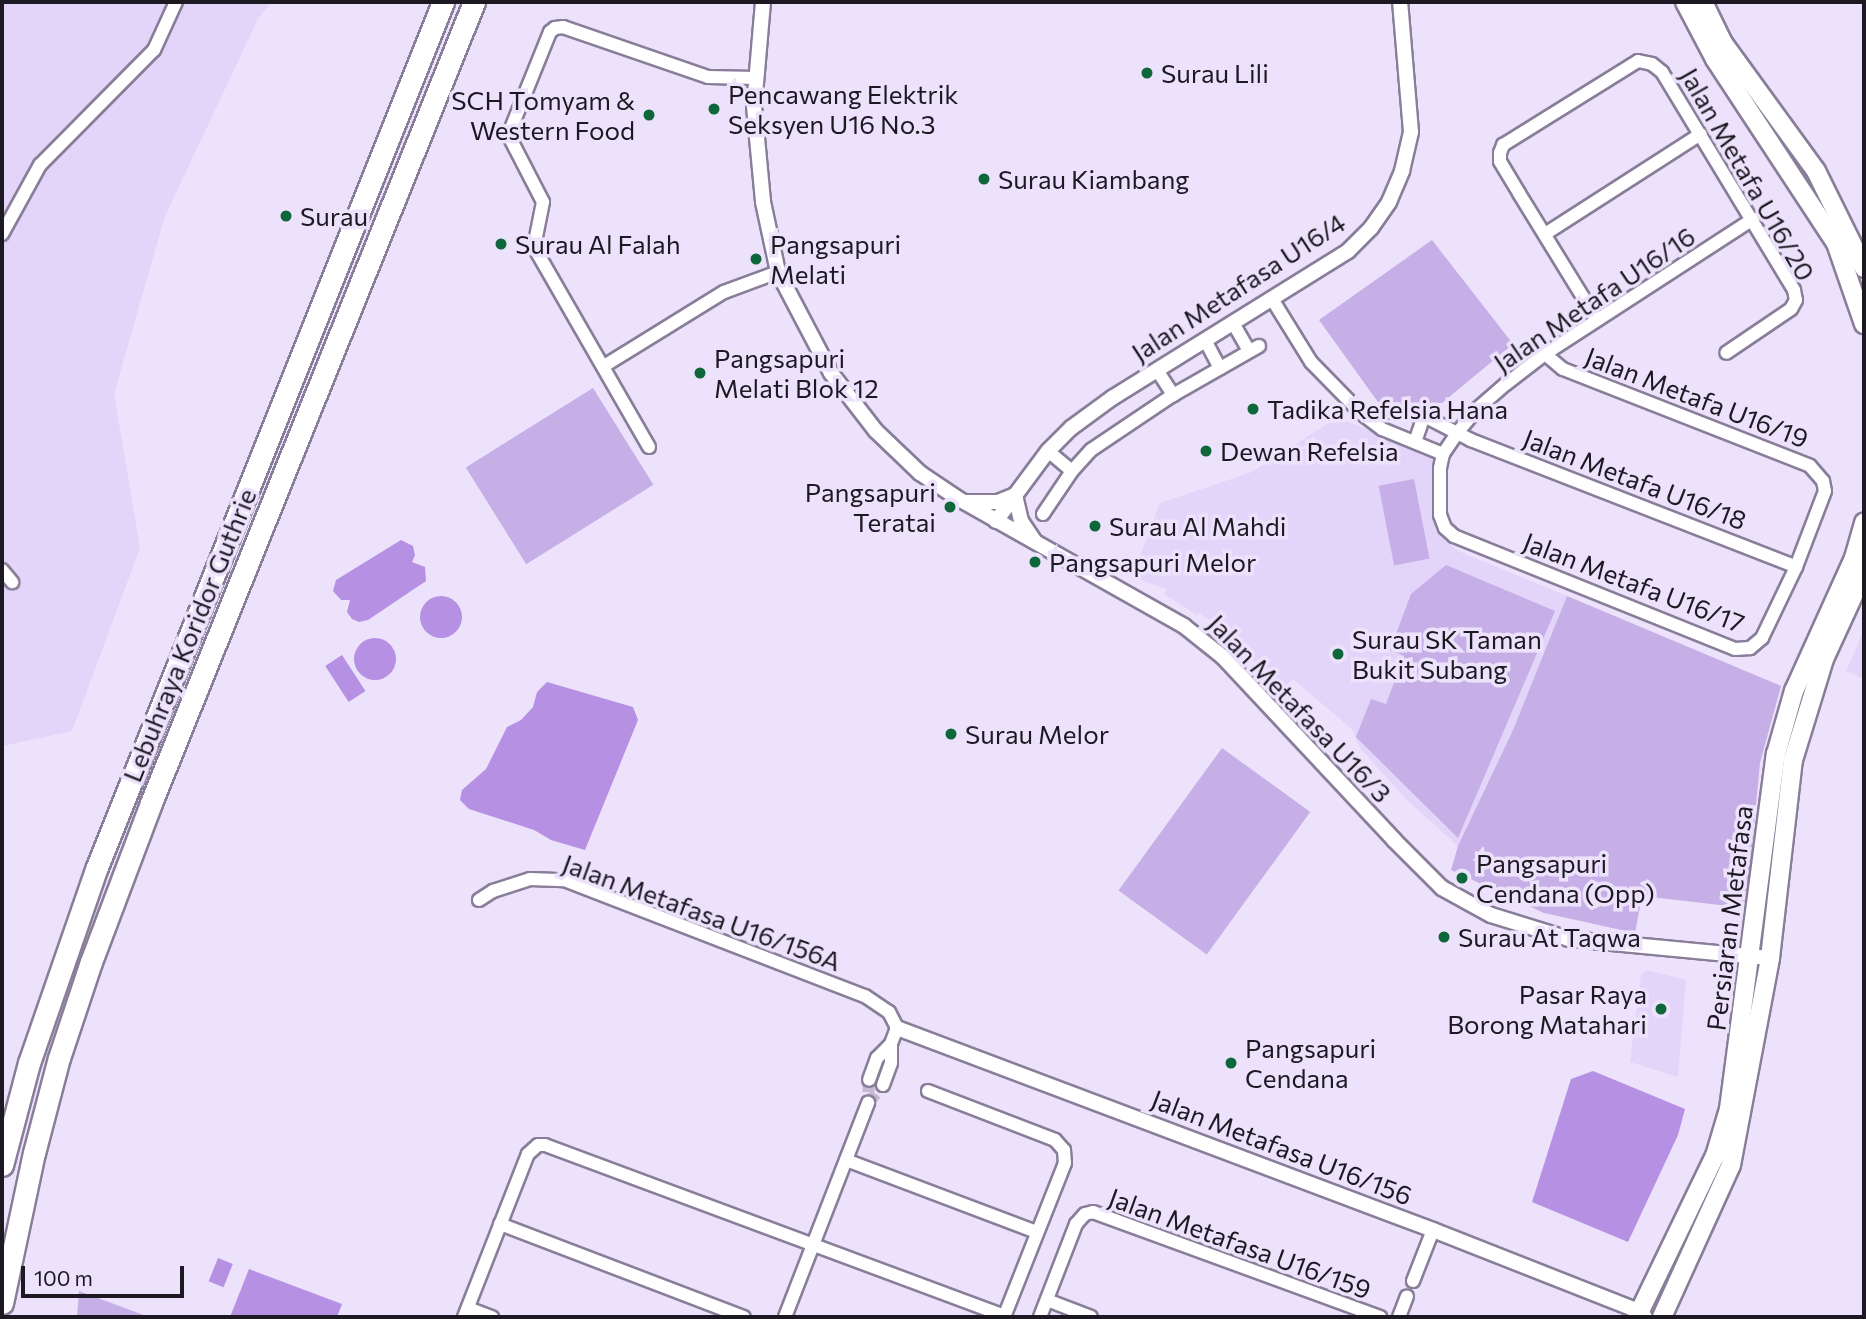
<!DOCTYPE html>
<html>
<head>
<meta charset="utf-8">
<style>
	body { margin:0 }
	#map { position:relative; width:1866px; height:1319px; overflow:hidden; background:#ece2fb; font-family:Commissioner,sans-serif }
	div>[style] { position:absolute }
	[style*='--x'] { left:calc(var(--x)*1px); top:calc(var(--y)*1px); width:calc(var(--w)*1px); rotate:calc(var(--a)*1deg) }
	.built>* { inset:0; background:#e3d4f9 }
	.green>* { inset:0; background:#c6aee6; transform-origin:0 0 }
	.water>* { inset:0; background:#b690e3; transform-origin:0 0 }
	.round { border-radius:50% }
	.minor-tunnel>* { height:12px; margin-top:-6px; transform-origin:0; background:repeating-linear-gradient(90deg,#c3bad0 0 12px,transparent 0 18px) }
	.roads { filter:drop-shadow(2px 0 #897e99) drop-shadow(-2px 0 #897e99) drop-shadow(0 2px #897e99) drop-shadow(0 -2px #897e99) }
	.minor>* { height:12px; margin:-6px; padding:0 6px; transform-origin:6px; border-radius:6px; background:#fff }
	.tertiary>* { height:14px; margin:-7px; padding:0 7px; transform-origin:7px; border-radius:7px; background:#fff }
	.secondary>* { height:18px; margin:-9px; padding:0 9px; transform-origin:9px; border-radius:9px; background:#fff }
	.motorway>* { height:21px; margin:-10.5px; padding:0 10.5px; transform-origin:10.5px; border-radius:10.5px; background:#fff }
	.dots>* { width:19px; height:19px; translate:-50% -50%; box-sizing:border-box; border:4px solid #ece2fb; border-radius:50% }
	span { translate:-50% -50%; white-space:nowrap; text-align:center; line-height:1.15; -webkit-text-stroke:7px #ece2fb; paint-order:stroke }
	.poi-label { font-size:26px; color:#1d1923 }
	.left { translate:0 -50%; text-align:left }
	.right { translate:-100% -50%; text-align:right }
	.street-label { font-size:26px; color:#1d1923 }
	.frame { position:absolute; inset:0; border:4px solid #1d1923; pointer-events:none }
	.scale { position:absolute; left:21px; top:1266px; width:163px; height:32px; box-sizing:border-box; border:4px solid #1d1923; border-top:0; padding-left:9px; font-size:21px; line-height:24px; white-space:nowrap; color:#1d1923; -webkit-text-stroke:5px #ece2fb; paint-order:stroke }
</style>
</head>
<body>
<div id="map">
	<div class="built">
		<i style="clip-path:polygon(2px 2px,272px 2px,259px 17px,165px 216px,114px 394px,140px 548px,72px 731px,2px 746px)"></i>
		<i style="clip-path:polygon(1338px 417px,1434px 458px,1432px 517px,1439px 534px,1458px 551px,1567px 596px,1513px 730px,1458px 846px,1408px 801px,1359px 747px,1353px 730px,1293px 679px,1279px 692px,1243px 649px,1243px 644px,1199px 613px,1197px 615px,1164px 594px,1166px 589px,1132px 577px,1160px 503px,1252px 472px)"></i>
		<i style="clip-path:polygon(1864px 630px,1864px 679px,1846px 671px)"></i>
		<i style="clip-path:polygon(1647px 970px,1686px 980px,1678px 1077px,1630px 1062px,1641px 975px)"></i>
	</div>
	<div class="green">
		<i style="clip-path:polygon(1432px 240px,1513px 344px,1442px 403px,1378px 402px,1319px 320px)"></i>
		<i style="left:593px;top:388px;width:114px;height:150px;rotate:58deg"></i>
		<i style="left:1414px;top:479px;width:81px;height:36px;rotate:79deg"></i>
		<i style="clip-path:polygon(1446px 565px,1555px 611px,1458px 838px,1356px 737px,1371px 699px,1386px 704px,1404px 656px,1390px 650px,1411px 594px)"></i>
		<i style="clip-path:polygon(1567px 596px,1781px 686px,1760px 763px,1746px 908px,1642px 896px,1635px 933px,1544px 913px,1451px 870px,1458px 846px,1513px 730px)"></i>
		<i style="left:1222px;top:748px;width:109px;height:176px;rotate:36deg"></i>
		<i style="clip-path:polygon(79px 1291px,149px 1317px,77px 1317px)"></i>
	</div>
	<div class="water">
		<i style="clip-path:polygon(401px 540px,413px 546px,415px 555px,412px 562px,425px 567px,426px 581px,368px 620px,359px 622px,352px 619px,347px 612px,350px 600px,341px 600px,333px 591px,336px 580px)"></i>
		<i class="round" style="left:420px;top:596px;width:42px;height:42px"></i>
		<i class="round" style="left:354px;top:638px;width:42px;height:42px"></i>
		<i style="left:342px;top:655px;width:43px;height:20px;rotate:57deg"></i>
		<i style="clip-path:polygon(547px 682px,633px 707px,638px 720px,585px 850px,551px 840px,534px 830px,469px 809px,460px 800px,462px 790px,486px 769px,507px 727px,521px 720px,533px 707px,537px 692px)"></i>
		<i style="clip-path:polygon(1593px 1071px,1685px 1109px,1678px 1135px,1628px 1242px,1532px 1202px,1571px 1079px)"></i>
		<i style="left:218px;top:1258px;width:16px;height:25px;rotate:22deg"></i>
		<i style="clip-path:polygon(249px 1269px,342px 1304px,337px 1317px,230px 1317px)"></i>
	</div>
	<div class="minor-tunnel">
		<i style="--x:869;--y:1080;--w:23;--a:92"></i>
		<i style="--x:868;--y:1103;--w:23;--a:-50"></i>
	</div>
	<div class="roads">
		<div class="minor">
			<i style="--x:2;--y:234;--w:79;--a:-61.2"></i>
			<i style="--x:40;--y:165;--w:162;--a:-45.3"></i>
			<i style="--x:154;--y:50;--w:53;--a:-65.4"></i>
			<i style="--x:1545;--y:234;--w:185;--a:-32.7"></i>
			<i style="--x:1272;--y:299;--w:74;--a:58.2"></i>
			<i style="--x:1311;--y:362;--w:73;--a:45.6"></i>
			<i style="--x:1362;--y:414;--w:25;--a:37"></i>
			<i style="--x:1382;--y:429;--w:66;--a:22.3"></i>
			<i style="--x:1597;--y:320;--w:149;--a:-121.6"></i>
			<i style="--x:1519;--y:193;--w:37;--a:-121"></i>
			<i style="--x:1500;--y:161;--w:8;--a:-90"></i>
			<i style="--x:1500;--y:153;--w:9;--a:-69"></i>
			<i style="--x:1503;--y:145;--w:159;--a:-31.9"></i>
			<i style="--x:1638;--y:61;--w:14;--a:12"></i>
			<i style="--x:1652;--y:64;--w:13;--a:39"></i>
			<i style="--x:1662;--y:72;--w:255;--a:58.8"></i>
			<i style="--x:1794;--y:290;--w:10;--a:79"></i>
			<i style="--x:1796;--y:300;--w:10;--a:119"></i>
			<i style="--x:1791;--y:309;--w:78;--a:145.9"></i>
			<i style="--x:1233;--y:323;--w:32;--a:60"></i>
			<i style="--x:1205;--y:340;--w:32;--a:62"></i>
			<i style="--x:1545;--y:354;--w:23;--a:40"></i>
			<i style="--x:1563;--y:369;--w:265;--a:21.4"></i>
			<i style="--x:1810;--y:466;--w:20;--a:49"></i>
			<i style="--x:1823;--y:481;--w:10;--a:79"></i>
			<i style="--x:1825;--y:491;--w:81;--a:110.9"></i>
			<i style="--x:1796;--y:567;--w:79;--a:115.6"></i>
			<i style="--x:1762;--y:638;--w:16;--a:140"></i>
			<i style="--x:1750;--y:648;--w:15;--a:176"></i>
			<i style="--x:1735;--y:649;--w:303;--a:-158.1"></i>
			<i style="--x:1454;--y:536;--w:12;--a:-138"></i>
			<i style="--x:1445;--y:528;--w:14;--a:-111"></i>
			<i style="--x:1440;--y:515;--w:47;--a:-90"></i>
			<i style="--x:1440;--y:468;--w:14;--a:-78"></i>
			<i style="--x:1443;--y:454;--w:25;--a:-56"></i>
			<i style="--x:1457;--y:433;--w:31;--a:-50"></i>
			<i style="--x:1477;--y:409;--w:38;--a:-41"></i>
			<i style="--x:1506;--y:384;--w:49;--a:-37.6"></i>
			<i style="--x:1545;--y:354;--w:248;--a:-33"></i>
			<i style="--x:604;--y:366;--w:141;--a:-31.7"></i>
			<i style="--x:724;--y:292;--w:58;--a:-20.3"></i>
			<i style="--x:1157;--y:370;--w:30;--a:57"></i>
			<i style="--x:1362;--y:414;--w:32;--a:-5"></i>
			<i style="--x:1394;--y:411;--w:30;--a:9"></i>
			<i style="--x:1424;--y:416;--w:53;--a:27.1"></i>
			<i style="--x:1471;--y:440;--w:349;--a:21.3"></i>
			<i style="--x:1415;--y:442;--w:28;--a:-71"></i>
			<i style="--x:649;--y:447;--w:231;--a:-119.9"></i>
			<i style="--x:534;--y:247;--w:46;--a:-78.7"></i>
			<i style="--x:543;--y:202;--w:74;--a:-117.3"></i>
			<i style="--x:509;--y:136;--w:5;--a:-79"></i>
			<i style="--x:510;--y:131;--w:107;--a:-68"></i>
			<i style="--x:550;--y:32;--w:6;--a:-39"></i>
			<i style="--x:555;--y:28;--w:8;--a:-7"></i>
			<i style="--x:563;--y:27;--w:153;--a:19"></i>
			<i style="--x:708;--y:77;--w:48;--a:1.2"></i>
			<i style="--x:1048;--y:451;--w:31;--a:40"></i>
			<i style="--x:1043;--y:514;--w:52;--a:-56"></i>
			<i style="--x:1072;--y:471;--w:28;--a:-48"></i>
			<i style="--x:1091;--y:450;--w:99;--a:-33.9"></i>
			<i style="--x:1173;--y:395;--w:99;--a:-29.7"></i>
			<i style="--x:2;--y:570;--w:16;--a:50"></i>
			<i style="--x:479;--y:900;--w:17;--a:-33"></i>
			<i style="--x:493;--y:891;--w:39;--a:-18"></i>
			<i style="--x:530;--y:879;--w:34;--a:2"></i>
			<i style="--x:564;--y:880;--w:323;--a:21.1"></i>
			<i style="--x:865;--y:996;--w:29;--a:34"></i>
			<i style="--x:889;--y:1012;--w:18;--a:63"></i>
			<i style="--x:897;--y:1028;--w:17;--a:111"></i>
			<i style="--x:891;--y:1044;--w:20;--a:135"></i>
			<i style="--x:877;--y:1058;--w:23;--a:110"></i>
			<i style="--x:883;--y:1085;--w:23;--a:-70"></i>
			<i style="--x:891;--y:1063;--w:19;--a:-90"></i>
			<i style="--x:928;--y:1091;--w:136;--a:21.1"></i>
			<i style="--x:1055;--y:1140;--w:13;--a:48"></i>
			<i style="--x:1064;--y:1150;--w:13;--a:86"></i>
			<i style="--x:1065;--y:1163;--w:166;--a:111.6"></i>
			<i style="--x:846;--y:1160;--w:204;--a:20.7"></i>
			<i style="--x:500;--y:1224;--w:261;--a:20.9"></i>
			<i style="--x:1413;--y:1281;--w:55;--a:-68.6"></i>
			<i style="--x:1047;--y:1300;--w:47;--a:21.1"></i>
			<i style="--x:468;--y:1308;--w:26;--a:21"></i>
			<i style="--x:464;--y:1317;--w:175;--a:-68.6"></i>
			<i style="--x:528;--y:1154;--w:13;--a:-42"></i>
			<i style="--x:538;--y:1145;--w:7;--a:0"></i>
			<i style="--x:545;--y:1145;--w:490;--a:20.4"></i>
			<i style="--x:785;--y:1317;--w:230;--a:-68.8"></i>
			<i style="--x:1040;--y:1317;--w:100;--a:-68.8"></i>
			<i style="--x:1076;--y:1224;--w:13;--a:-48"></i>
			<i style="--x:1085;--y:1214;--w:8;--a:-14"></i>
			<i style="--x:1093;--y:1212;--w:306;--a:20.1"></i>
			<i style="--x:1399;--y:1317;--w:22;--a:-69"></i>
		</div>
		<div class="tertiary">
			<i style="--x:763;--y:2;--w:104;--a:94.9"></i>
			<i style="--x:754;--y:106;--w:96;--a:84.6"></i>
			<i style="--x:763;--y:202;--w:72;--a:77.9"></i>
			<i style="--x:778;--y:272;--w:114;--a:62.3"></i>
			<i style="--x:831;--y:373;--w:73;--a:52.2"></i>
			<i style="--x:876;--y:431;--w:61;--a:43.7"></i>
			<i style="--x:920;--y:473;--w:45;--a:34"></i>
			<i style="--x:957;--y:498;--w:261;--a:29.4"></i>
			<i style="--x:1184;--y:626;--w:50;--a:38.5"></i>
			<i style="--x:1223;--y:657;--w:250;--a:46.9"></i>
			<i style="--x:1394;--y:840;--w:68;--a:45"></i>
			<i style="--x:1442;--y:888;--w:56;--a:28.9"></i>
			<i style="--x:1491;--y:915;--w:82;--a:17.1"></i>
			<i style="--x:1569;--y:939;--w:202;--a:5.4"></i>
			<i style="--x:967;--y:502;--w:31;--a:0"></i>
			<i style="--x:998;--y:502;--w:18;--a:-22"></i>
			<i style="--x:1015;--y:495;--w:27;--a:77"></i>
			<i style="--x:1021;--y:521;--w:23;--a:56"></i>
			<i style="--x:996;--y:521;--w:87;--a:-53.4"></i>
			<i style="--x:1048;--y:451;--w:33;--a:-45"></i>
			<i style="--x:1071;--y:428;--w:51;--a:-36.2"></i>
			<i style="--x:1112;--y:398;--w:278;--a:-31.9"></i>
			<i style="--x:1348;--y:251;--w:33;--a:-45"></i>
			<i style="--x:1371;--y:228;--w:32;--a:-55"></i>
			<i style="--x:1389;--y:202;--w:34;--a:-67"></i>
			<i style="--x:1402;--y:171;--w:40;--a:-77"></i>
			<i style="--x:1411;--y:132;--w:130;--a:-94.8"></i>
			<i style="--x:897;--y:1028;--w:573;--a:20.65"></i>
			<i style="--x:1433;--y:1230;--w:221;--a:21.5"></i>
			<i style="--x:1639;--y:1311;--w:8;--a:45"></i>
		</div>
		<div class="secondary">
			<i style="--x:1685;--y:2;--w:64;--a:62.2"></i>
			<i style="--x:1715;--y:59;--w:220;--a:56.7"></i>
			<i style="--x:1836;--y:243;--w:86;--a:70.9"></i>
			<i style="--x:1703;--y:2;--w:46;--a:64"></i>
			<i style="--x:1723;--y:43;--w:158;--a:54"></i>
			<i style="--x:1816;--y:171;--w:108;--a:63.7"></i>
			<i style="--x:1637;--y:1317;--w:179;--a:-64.2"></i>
			<i style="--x:1715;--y:1156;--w:49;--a:-73.4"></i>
			<i style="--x:1729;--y:1109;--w:358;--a:-82.5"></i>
			<i style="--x:1776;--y:754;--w:66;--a:-74.1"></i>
			<i style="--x:1794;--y:691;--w:146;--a:-65.7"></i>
			<i style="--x:1854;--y:558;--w:37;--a:-74"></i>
			<i style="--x:1662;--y:1317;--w:167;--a:-65.6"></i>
			<i style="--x:1731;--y:1165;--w:211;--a:-79.3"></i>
			<i style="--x:1770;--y:958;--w:199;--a:-83.4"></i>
			<i style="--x:1793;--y:760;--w:106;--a:-72.9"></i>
			<i style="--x:1824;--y:659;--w:96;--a:-65.3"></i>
		</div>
		<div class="motorway">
			<i style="--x:2;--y:1165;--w:106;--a:-75.2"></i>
			<i style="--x:29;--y:1063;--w:207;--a:-70.9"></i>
			<i style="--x:97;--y:867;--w:932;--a:-68.2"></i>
			<i style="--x:2;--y:1303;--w:153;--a:-78"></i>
			<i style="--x:34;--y:1153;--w:98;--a:-75.3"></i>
			<i style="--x:59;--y:1058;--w:101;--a:-71.6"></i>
			<i style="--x:91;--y:962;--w:170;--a:-69.3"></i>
			<i style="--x:151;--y:803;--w:864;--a:-68.04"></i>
		</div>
	</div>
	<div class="dots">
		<i style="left:1147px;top:73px;background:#0e673a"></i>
		<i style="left:714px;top:109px;background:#0e673a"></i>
		<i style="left:649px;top:115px;background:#0e673a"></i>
		<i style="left:984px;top:179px;background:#0e673a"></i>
		<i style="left:286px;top:216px;background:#0e673a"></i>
		<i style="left:501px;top:244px;background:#0e673a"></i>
		<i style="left:756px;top:259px;background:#0e673a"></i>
		<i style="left:700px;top:373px;background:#0e673a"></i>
		<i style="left:1253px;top:409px;background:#0e673a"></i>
		<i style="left:1206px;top:451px;background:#0e673a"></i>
		<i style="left:950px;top:507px;background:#0e673a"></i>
		<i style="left:1095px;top:526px;background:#0e673a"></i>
		<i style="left:1035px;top:562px;background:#0e673a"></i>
		<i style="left:1338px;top:654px;background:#0e673a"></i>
		<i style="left:951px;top:734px;background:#0e673a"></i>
		<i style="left:1462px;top:878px;background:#0e673a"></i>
		<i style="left:1444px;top:937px;background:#0e673a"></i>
		<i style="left:1661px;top:1009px;background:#0e673a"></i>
		<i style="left:1231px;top:1063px;background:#0e673a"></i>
	</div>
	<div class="poi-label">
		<span class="left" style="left:1161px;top:73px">Surau Lili</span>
		<span class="left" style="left:728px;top:109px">Pencawang Elektrik<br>Seksyen U16 No.3</span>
		<span class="right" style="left:635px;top:115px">SCH Tomyam &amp;<br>Western Food</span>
		<span class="left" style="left:998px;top:179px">Surau Kiambang</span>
		<span class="left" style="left:300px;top:216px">Surau</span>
		<span class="left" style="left:515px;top:244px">Surau Al Falah</span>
		<span class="left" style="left:770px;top:259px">Pangsapuri<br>Melati</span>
		<span class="left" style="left:714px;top:373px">Pangsapuri<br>Melati Blok 12</span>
		<span class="left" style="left:1267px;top:409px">Tadika Refelsia Hana</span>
		<span class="left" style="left:1220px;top:451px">Dewan Refelsia</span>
		<span class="right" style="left:936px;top:507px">Pangsapuri<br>Teratai</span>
		<span class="left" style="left:1109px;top:526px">Surau Al Mahdi</span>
		<span class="left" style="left:1049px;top:562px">Pangsapuri Melor</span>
		<span class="left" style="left:1352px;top:654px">Surau SK Taman<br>Bukit Subang</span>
		<span class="left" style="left:965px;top:734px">Surau Melor</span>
		<span class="left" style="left:1476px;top:878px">Pangsapuri<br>Cendana (Opp)</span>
		<span class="left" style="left:1458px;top:937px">Surau At Taqwa</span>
		<span class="right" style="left:1647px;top:1009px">Pasar Raya<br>Borong Matahari</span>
		<span class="left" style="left:1245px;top:1063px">Pangsapuri<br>Cendana</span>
	</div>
	<div class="street-label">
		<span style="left:1748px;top:174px;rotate:60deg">Jalan Metafa U16/20</span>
		<span style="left:1238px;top:287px;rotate:-33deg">Jalan Metafasa U16/4</span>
		<span style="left:1594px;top:299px;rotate:-34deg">Jalan Metafa U16/16</span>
		<span style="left:1697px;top:397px;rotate:21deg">Jalan Metafa U16/19</span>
		<span style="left:1635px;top:479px;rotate:21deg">Jalan Metafa U16/18</span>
		<span style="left:1634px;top:582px;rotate:21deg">Jalan Metafa U16/17</span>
		<span style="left:189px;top:635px;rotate:-68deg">Lebuhraya Koridor Guthrie</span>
		<span style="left:1300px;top:708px;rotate:46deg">Jalan Metafasa U16/3</span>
		<span style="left:702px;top:912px;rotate:20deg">Jalan Metafasa U16/156A</span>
		<span style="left:1729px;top:918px;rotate:-83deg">Persiaran Metafasa</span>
		<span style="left:1282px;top:1147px;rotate:21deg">Jalan Metafasa U16/156</span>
		<span style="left:1240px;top:1243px;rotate:20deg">Jalan Metafasa U16/159</span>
	</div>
	<div class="frame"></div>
	<div class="scale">100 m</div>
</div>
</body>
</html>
